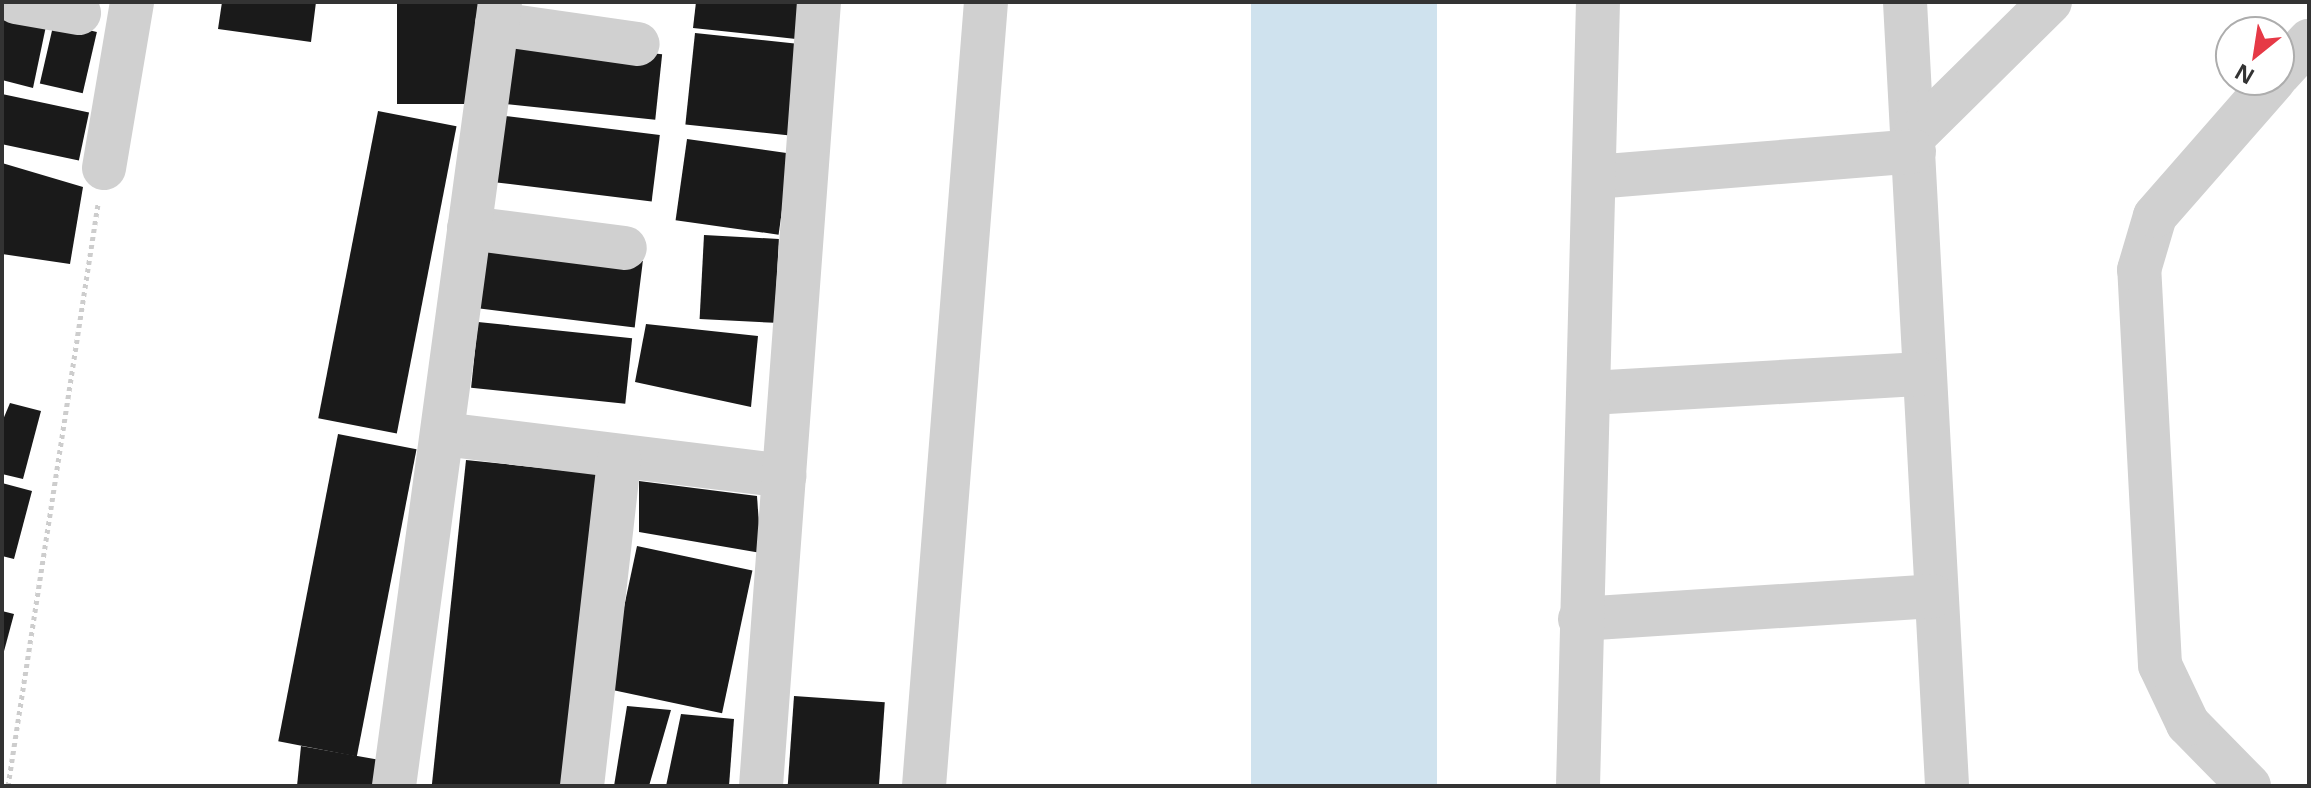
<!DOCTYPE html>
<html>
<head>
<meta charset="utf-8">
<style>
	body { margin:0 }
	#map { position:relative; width:2311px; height:788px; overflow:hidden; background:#fff; font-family:"Open Sans",sans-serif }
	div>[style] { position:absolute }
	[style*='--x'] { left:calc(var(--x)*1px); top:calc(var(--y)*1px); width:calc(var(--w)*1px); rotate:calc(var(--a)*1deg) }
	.water>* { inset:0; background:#cfe2ee; transform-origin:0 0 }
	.building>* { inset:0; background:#1a1a1a; transform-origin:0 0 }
	.path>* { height:5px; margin-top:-2.5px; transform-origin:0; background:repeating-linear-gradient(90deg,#cdcdcd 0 4px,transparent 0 8px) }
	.minor>* { height:44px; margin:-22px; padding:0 22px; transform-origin:22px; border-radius:22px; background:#d0d0d0 }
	span { translate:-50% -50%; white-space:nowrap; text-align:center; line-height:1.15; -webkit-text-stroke:8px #fff; paint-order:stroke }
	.frame { position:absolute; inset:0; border:4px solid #333; pointer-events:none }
	.north { position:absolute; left:2215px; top:16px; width:80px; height:80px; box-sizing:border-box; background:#fff; border:2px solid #adadad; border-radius:50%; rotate:210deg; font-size:22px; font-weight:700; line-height:32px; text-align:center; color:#333 }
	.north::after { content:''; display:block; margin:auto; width:28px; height:36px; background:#e63946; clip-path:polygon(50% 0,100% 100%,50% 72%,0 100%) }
</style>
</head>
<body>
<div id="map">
	<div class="water">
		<i style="left:1251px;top:2px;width:186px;height:785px"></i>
	</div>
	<div class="building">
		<i style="clip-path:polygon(222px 2px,316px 2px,311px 42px,218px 29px)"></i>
		<i style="left:397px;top:2px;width:81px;height:102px"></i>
		<i style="clip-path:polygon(696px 2px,800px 2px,796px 39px,693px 28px)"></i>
		<i style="clip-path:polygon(4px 16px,46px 26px,33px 88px,2px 80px)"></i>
		<i style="left:54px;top:22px;width:44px;height:63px;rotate:13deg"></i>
		<i style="left:695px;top:33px;width:105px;height:92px;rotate:6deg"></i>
		<i style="left:508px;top:38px;width:155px;height:66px;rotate:6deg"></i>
		<i style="left:2px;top:94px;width:89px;height:49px;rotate:12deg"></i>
		<i style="left:378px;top:111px;width:80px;height:313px;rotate:11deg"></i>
		<i style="left:505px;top:116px;width:156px;height:67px;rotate:7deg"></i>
		<i style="left:687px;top:139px;width:104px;height:82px;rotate:8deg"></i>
		<i style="clip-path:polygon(2px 163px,83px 187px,70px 264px,2px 254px)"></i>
		<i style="left:704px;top:235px;width:75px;height:84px;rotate:3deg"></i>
		<i style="left:488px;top:242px;width:156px;height:67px;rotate:7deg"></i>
		<i style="left:478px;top:322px;width:155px;height:66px;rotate:6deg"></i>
		<i style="clip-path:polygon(646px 324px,758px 336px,751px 407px,635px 382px)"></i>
		<i style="clip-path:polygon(10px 403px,41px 411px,23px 479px,2px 474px,2px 422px)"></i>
		<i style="left:338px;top:434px;width:80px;height:313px;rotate:11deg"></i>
		<i style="left:466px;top:460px;width:131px;height:328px;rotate:6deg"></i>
		<i style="clip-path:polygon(639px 481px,757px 496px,761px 553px,639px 532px)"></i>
		<i style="clip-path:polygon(2px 483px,32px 491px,14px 559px,2px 556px)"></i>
		<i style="left:637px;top:546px;width:118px;height:146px;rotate:12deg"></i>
		<i style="clip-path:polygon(2px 611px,14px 614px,3px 655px,2px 655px)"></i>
		<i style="left:794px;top:696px;width:91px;height:90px;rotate:4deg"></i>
		<i style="clip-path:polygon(627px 706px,671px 710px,649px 786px,614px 786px)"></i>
		<i style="clip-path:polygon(681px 714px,734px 719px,729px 786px,666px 786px)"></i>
		<i style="clip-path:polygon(301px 746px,380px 760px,376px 786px,297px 786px)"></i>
	</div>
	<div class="path">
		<i style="--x:8;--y:786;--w:589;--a:-81.21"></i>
	</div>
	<div class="minor">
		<i style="--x:16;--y:2;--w:64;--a:9.9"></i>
		<i style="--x:1905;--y:2;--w:785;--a:86.93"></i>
		<i style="--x:497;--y:24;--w:142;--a:8.1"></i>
		<i style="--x:2279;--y:74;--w:45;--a:-47.7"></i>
		<i style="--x:1914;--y:136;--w:191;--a:-44.6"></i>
		<i style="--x:104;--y:168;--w:168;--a:-80.4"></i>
		<i style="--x:1594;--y:177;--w:321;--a:-4.6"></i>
		<i style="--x:469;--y:228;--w:157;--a:7.3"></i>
		<i style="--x:1590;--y:393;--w:332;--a:-3.3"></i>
		<i style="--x:443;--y:434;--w:344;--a:7"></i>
		<i style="--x:1580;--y:619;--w:354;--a:-3.7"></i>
		<i style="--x:394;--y:786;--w:791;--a:-82.3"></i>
		<i style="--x:582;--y:786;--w:329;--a:-83.5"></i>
		<i style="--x:761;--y:786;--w:786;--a:-85.77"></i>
		<i style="--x:924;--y:786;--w:786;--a:-85.48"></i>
		<i style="--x:1578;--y:786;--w:784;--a:-88.54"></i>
		<i style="--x:2249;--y:786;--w:87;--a:-134.5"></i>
		<i style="--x:2188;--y:724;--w:65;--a:-115.4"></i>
		<i style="--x:2160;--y:665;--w:396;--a:-93"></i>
		<i style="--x:2139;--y:270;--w:56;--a:-73.5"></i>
		<i style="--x:2155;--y:216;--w:181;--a:-48.8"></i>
	</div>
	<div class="frame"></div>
	<div class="north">N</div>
</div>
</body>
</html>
